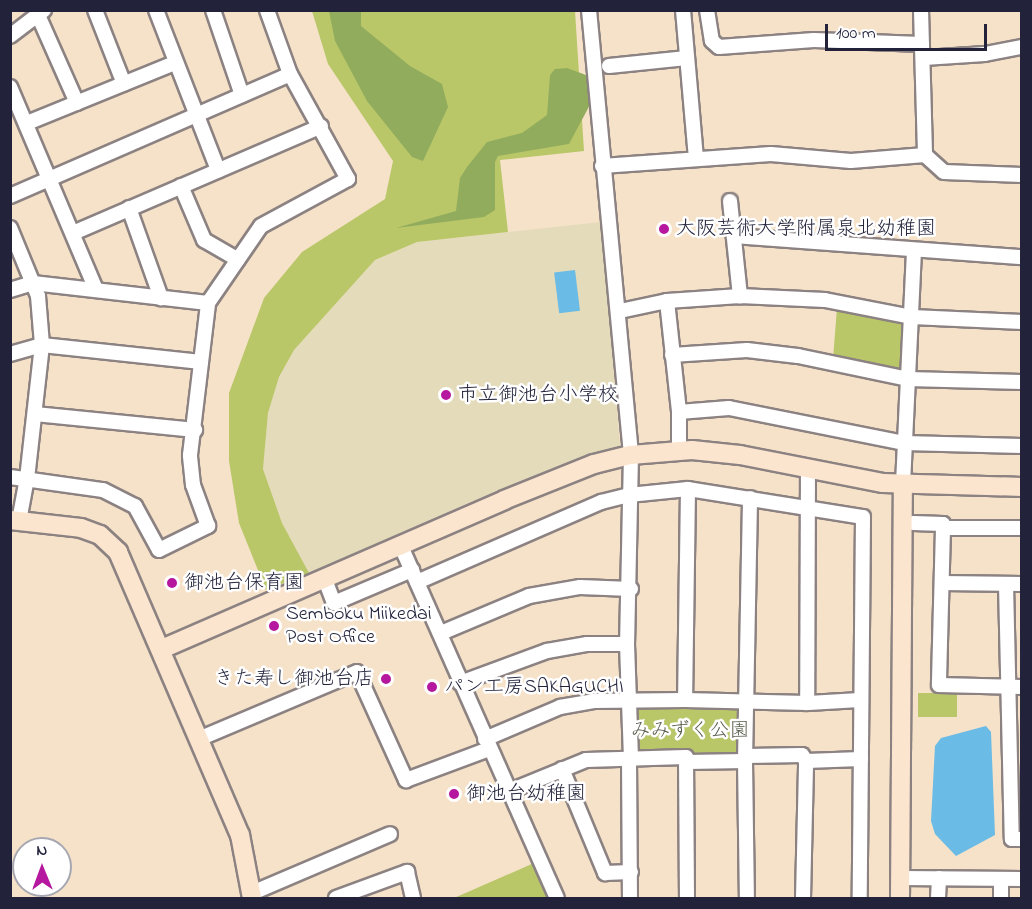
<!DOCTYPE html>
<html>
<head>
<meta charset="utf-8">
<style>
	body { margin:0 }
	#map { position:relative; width:1032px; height:909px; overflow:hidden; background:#f6e2c9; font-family:"Indie Flower","Klee One",sans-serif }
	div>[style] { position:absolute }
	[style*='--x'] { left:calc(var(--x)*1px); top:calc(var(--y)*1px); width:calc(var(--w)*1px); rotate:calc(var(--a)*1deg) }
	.built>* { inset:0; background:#e3dbba }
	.green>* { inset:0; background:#b9c769; transform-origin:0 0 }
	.forest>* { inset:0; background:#92ac5d }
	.water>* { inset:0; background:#6abbe5; transform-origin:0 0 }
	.roads { filter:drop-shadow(2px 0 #8c8282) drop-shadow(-2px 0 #8c8282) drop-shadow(0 2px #8c8282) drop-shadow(0 -2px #8c8282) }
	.street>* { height:14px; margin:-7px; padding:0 7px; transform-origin:7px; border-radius:7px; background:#fff }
	.secondary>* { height:18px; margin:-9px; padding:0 9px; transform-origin:9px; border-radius:9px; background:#fce5cf }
	.dots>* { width:16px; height:16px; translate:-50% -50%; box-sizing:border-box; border:3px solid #fff; border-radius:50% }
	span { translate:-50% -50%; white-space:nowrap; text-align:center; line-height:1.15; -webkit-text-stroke:5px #fff; paint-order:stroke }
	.poi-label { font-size:20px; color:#22223b }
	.left { translate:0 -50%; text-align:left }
	.right { translate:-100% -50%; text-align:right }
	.park-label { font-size:20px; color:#575c4b }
	.frame { position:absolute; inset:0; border:12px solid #22223b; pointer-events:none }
	.north { position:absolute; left:12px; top:837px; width:60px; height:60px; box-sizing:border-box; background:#fff; border:2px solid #a7a7b1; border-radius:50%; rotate:359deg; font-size:16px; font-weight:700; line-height:24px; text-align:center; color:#22223b }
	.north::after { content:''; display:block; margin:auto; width:21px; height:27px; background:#b5179e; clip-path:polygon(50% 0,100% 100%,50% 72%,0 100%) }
	.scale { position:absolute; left:825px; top:24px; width:162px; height:27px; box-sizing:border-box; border:3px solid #22223b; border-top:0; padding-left:8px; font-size:18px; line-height:21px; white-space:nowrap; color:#22223b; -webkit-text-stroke:4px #fff; paint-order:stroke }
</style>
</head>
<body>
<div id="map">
	<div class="built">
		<i style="clip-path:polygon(601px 222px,620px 445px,468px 503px,309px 573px,282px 523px,263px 469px,268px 413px,279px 377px,294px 350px,375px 260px,417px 242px)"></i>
	</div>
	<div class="green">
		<i style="clip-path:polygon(312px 11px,575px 11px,584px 151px,500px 160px,508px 232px,417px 242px,375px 260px,294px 350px,279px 377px,268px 413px,263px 469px,282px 523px,309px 573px,266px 590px,239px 523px,229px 461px,229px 393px,264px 298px,302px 252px,385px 199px,393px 161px,328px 64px)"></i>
		<i style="clip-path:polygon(837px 308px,902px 320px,900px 374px,833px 359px)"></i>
		<i style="left:918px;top:693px;width:39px;height:24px"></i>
		<i style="left:635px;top:705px;width:111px;height:51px;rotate:1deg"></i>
		<i style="clip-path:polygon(534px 863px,548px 898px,454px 898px)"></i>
	</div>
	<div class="forest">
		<i style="clip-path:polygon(329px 11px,361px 11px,361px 26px,410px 66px,442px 84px,448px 107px,423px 161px,412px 157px,367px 101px,335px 41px)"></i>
		<i style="clip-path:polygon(567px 68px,586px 75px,592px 101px,569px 144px,498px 156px,495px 162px,495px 210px,484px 217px,396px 228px,456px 211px,460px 178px,467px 167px,487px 142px,522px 133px,547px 115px,550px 75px,555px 69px)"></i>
	</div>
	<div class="water">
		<i style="left:575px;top:270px;width:41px;height:21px;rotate:83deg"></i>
		<i style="clip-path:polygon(986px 726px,991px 732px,995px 835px,956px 856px,935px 834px,931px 821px,935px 746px,941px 738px)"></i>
	</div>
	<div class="roads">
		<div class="street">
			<i style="--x:95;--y:10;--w:79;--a:68.6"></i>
			<i style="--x:156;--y:10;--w:172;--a:68.8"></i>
			<i style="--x:213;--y:10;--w:90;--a:71.2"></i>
			<i style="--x:589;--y:10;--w:447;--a:84.6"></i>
			<i style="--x:631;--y:455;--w:189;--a:91.2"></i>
			<i style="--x:627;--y:644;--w:113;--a:88"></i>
			<i style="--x:683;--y:10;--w:149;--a:85"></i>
			<i style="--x:707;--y:10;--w:31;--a:81"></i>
			<i style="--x:712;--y:41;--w:9;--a:41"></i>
			<i style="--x:719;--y:47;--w:95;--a:-4.2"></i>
			<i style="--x:814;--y:40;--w:108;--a:2.1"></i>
			<i style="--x:921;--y:10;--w:145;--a:88.4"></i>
			<i style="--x:925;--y:155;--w:25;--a:42"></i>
			<i style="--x:944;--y:172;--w:78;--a:2.2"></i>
			<i style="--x:38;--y:15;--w:96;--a:66.1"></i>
			<i style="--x:10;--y:36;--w:43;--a:-37.4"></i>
			<i style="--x:924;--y:58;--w:61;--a:-3.8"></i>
			<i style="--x:985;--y:54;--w:38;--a:-11"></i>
			<i style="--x:609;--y:66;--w:78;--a:-5.9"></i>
			<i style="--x:10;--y:87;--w:220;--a:67"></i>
			<i style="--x:27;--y:123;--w:160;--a:-22.1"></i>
			<i style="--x:602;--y:166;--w:169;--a:-4.1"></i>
			<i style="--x:771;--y:154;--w:80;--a:5"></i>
			<i style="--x:851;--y:161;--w:74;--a:-4.6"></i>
			<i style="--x:181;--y:186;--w:59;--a:66.9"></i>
			<i style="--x:204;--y:240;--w:39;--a:30"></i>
			<i style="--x:10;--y:196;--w:305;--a:-23.5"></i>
			<i style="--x:730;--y:201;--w:96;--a:84"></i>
			<i style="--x:129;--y:208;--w:96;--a:70.4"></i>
			<i style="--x:10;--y:228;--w:74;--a:67.6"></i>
			<i style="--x:38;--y:296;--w:49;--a:85.3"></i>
			<i style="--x:42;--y:345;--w:134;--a:96.4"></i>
			<i style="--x:27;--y:478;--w:44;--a:100.5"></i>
			<i style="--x:73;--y:233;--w:270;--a:-23.3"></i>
			<i style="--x:734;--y:236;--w:289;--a:4.2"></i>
			<i style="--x:10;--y:290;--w:24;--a:-17"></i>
			<i style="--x:33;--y:283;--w:176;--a:6.5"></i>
			<i style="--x:667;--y:301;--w:112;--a:83.8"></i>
			<i style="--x:679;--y:412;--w:38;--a:90"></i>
			<i style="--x:620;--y:311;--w:48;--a:-12"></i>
			<i style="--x:667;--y:301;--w:73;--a:-3.9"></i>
			<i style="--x:740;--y:296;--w:85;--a:2.7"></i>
			<i style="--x:825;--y:300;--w:89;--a:11.1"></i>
			<i style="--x:912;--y:317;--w:110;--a:2.6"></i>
			<i style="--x:10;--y:354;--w:33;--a:-16"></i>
			<i style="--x:42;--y:345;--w:160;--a:6.1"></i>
			<i style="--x:672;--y:355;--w:75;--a:-3.8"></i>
			<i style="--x:747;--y:350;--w:51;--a:6.7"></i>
			<i style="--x:798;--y:356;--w:112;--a:11.8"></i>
			<i style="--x:908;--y:379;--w:114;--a:1.5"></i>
			<i style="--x:679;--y:412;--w:50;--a:-4.6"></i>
			<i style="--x:729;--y:408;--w:178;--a:11.3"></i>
			<i style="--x:904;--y:443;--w:118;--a:1.5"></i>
			<i style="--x:35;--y:414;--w:161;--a:5.7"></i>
			<i style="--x:808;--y:468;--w:235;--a:90.2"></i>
			<i style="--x:807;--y:703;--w:54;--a:-3.2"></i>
			<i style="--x:10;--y:477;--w:94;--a:8"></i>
			<i style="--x:103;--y:490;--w:36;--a:27"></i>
			<i style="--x:135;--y:506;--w:50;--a:61.4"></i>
			<i style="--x:159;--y:550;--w:55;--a:-26.1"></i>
			<i style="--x:208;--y:526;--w:44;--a:-110.1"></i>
			<i style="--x:193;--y:485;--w:30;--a:-96"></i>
			<i style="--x:190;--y:455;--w:153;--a:-83.2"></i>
			<i style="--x:208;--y:303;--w:93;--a:-55.5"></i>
			<i style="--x:261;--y:226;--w:99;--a:-28.4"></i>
			<i style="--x:348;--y:179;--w:120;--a:-118.9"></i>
			<i style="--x:290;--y:74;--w:68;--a:-109.8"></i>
			<i style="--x:903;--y:484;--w:233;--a:-87.3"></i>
			<i style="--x:688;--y:489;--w:211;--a:90.8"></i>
			<i style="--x:685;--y:700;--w:122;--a:1.4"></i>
			<i style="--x:913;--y:523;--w:30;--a:2"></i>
			<i style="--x:943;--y:524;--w:4;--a:90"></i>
			<i style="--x:943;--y:528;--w:79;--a:0"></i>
			<i style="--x:943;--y:528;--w:157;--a:91.5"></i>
			<i style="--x:939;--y:685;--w:83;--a:1.4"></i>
			<i style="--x:400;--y:544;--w:387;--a:66.1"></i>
			<i style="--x:324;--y:577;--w:28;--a:69"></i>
			<i style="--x:334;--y:603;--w:85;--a:-22.9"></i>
			<i style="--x:417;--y:582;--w:201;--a:-23.5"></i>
			<i style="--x:601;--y:502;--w:29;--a:-14"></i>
			<i style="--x:629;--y:495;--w:59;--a:-5.8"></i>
			<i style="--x:688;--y:489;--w:177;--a:9.1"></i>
			<i style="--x:863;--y:517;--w:381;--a:90.5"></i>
			<i style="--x:942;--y:583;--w:80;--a:0.7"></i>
			<i style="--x:1006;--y:584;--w:255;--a:88.7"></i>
			<i style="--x:1012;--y:839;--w:10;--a:0"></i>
			<i style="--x:441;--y:633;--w:95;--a:-22.8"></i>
			<i style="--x:529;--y:596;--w:52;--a:-10"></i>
			<i style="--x:580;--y:587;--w:51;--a:2.2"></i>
			<i style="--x:460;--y:683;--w:93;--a:-20.2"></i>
			<i style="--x:547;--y:651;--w:41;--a:-9.9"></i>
			<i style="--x:587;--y:644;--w:40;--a:0"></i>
			<i style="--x:201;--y:738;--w:169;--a:-22.9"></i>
			<i style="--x:357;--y:672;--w:119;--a:65.6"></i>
			<i style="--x:406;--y:780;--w:89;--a:-20.5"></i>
			<i style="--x:485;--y:739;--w:82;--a:-23.1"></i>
			<i style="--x:560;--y:707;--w:34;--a:-10"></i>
			<i style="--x:593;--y:701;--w:92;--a:-0.6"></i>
			<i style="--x:747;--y:756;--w:55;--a:-1"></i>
			<i style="--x:802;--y:755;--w:7;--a:56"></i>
			<i style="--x:629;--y:759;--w:139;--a:89.6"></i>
			<i style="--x:745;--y:761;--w:263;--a:-88.9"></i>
			<i style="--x:687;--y:762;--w:58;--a:-1"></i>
			<i style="--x:745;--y:761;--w:137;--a:89.2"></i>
			<i style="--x:562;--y:769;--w:113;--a:67.5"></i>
			<i style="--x:605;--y:873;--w:26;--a:-2"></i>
			<i style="--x:510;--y:791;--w:82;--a:-22.2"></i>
			<i style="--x:586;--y:760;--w:100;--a:-1.7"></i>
			<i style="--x:686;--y:757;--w:141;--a:89.6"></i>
			<i style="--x:901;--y:878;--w:121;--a:0.5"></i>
			<i style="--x:252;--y:893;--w:150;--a:-23.1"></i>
			<i style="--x:336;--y:898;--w:76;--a:-20.1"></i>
			<i style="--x:407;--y:872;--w:27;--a:77"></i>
			<i style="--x:803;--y:898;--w:137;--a:-88.7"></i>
			<i style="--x:806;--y:761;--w:55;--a:-2.1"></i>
			<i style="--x:938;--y:898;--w:20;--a:-87"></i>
			<i style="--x:1001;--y:898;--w:19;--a:-90"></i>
		</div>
		<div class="secondary">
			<i style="--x:10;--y:520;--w:71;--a:6.4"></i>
			<i style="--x:81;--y:528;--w:20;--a:20"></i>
			<i style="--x:100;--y:535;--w:25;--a:43"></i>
			<i style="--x:118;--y:552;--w:308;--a:66.7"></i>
			<i style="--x:240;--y:835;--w:64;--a:79.2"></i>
			<i style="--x:162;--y:649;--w:373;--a:-23.5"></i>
			<i style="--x:504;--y:500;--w:97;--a:-21.8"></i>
			<i style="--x:594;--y:464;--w:38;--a:-14"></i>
			<i style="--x:631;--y:455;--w:61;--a:-4.7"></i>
			<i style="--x:692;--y:450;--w:48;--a:5.9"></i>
			<i style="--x:740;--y:455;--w:146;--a:11.1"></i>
			<i style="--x:883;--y:483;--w:139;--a:1.6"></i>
			<i style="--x:900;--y:898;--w:414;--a:-89.6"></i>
		</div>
	</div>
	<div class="dots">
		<i style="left:664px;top:229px;background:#b5179e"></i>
		<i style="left:446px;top:395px;background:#b5179e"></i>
		<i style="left:172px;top:583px;background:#b5179e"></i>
		<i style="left:274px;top:626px;background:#b5179e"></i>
		<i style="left:386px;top:679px;background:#b5179e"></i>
		<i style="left:432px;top:687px;background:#b5179e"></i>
		<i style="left:454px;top:794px;background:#b5179e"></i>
	</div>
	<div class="poi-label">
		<span class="left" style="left:676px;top:229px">大阪芸術大学附属泉北幼稚園</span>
		<span class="left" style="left:458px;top:395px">市立御池台小学校</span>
		<span class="left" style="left:184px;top:583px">御池台保育園</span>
		<span class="left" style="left:286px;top:626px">Semboku Miikedai<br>Post Office</span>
		<span class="right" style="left:374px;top:679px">きた寿し御池台店</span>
		<span class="left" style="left:444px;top:687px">パン工房SAKAGUCHI</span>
		<span class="left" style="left:466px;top:794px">御池台幼稚園</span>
	</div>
	<div class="park-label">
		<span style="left:690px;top:731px">みみずく公園</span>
	</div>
	<div class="frame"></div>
	<div class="north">N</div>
	<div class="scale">100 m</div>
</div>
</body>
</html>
